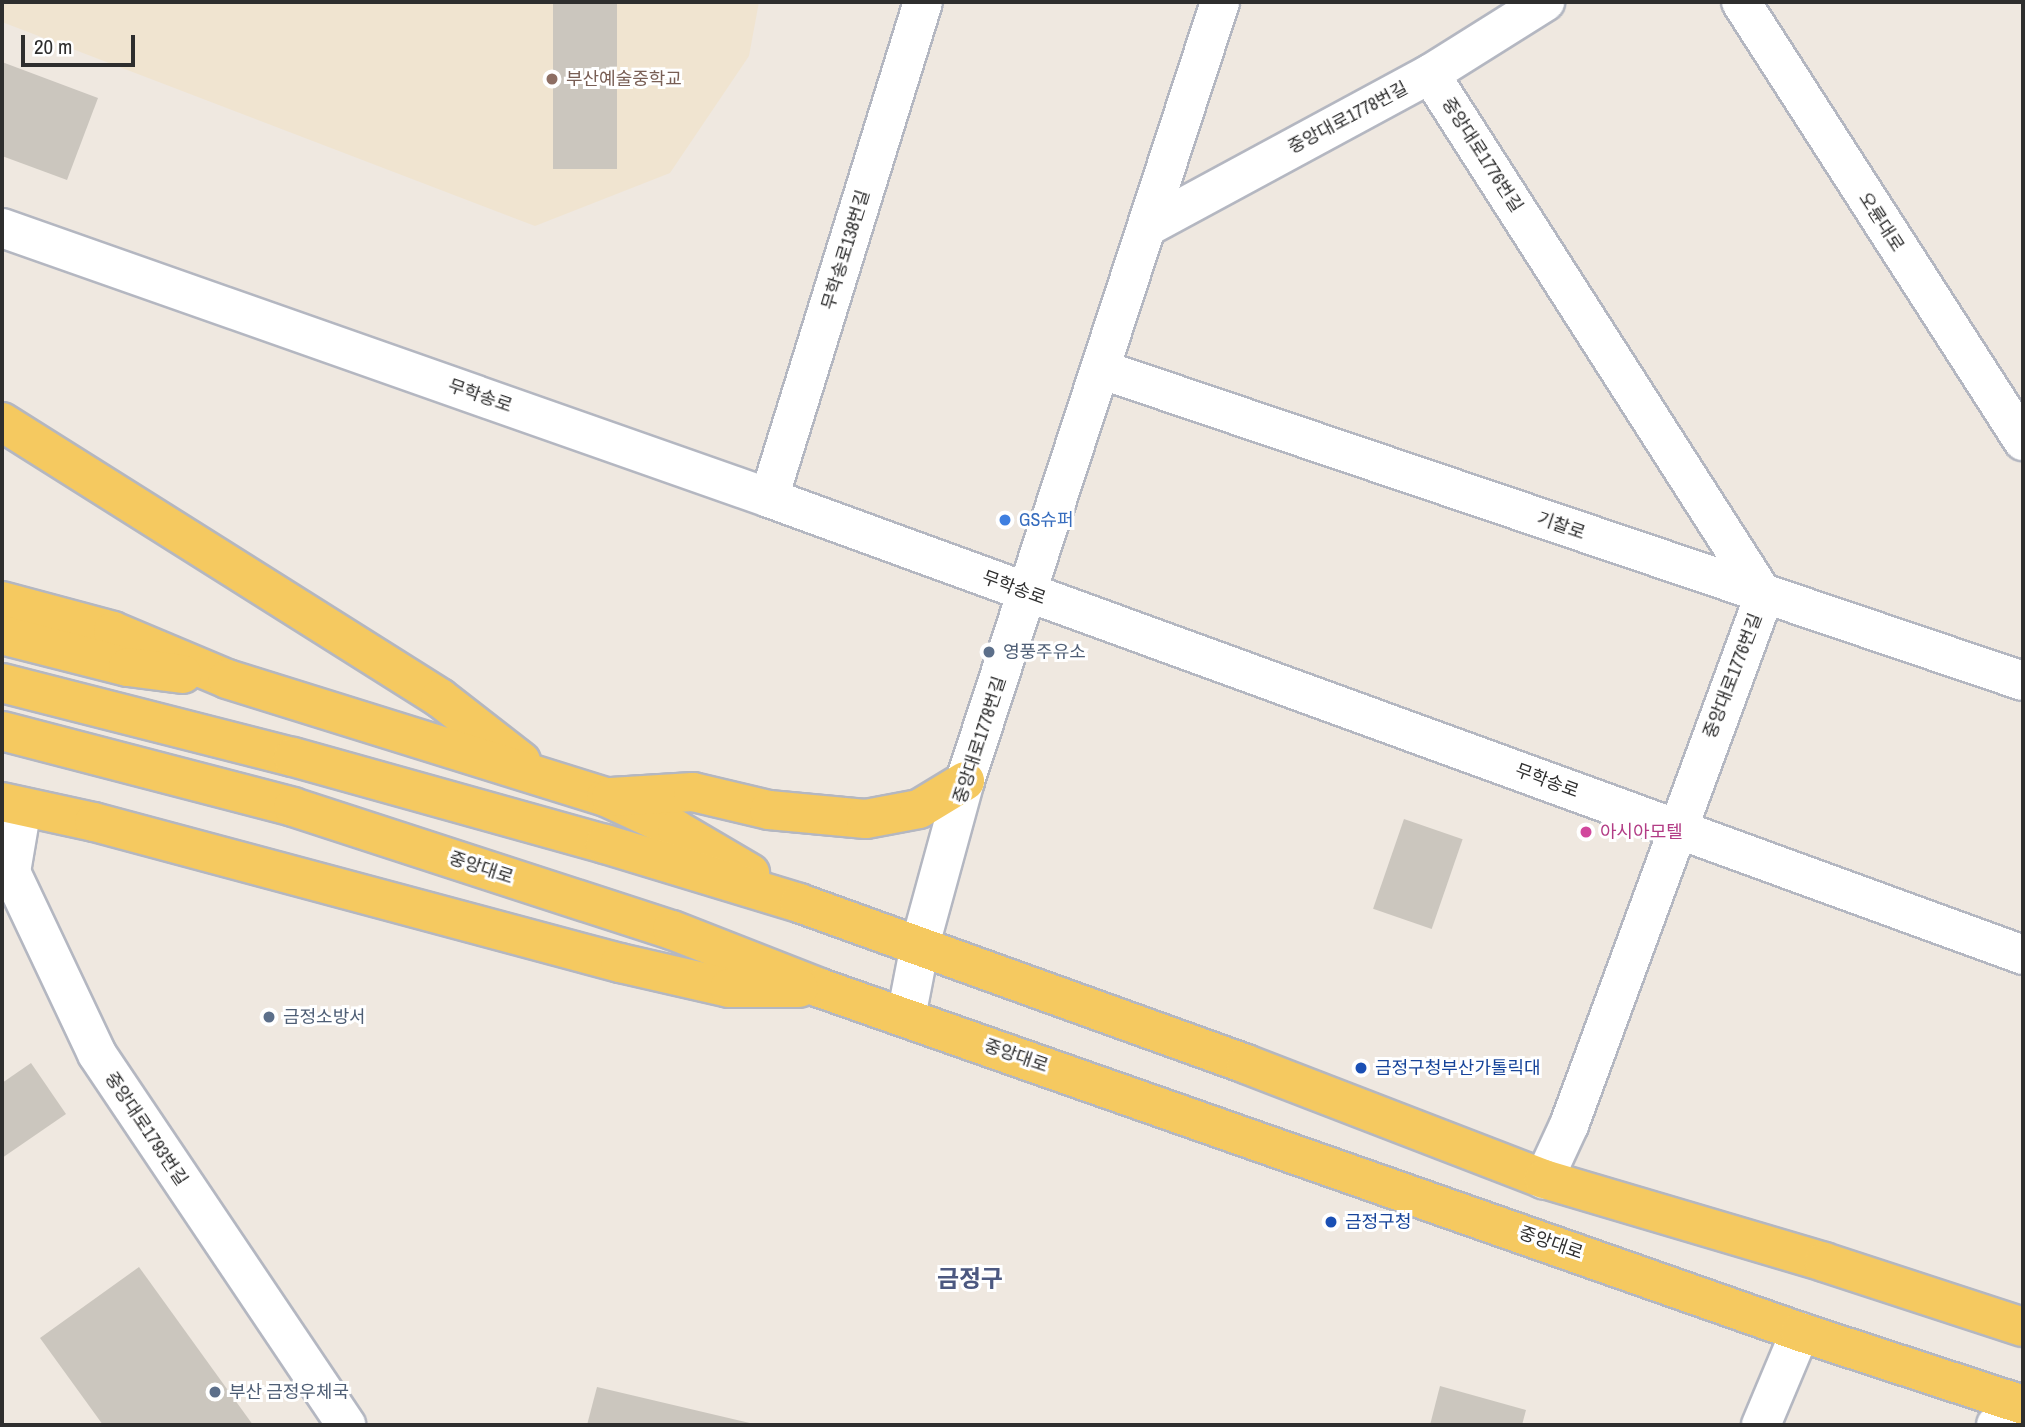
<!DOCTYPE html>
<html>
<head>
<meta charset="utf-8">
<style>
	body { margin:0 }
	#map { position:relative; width:2025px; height:1427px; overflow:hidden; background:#efe8e0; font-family:"Archivo Narrow","Noto Sans KR",sans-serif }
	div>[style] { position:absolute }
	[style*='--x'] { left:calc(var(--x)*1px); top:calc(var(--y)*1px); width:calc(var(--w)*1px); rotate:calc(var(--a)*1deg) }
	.education>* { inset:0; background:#f0e4d0 }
	.building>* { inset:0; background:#cbc6be; transform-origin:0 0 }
	.roads { filter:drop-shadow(2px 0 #b4b7c1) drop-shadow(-2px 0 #b4b7c1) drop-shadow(0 2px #b4b7c1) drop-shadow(0 -2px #b4b7c1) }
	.street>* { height:38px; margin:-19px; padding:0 19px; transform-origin:19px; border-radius:19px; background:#fff }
	.secondary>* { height:38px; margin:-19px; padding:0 19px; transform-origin:19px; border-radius:19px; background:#fff }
	.primary>* { height:38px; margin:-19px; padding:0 19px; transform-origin:19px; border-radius:19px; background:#f5c960 }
	.dots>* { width:19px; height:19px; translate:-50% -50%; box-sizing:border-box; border:4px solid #fff; border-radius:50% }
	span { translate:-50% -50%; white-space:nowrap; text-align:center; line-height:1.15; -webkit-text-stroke:6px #fff; paint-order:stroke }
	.education-label { font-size:18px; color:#785e54 }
	.left { translate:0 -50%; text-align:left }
	.street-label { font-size:18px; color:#2e2e2e }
	.shop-label { font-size:18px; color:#366cbe }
	.service-label { font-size:18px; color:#4e5e75 }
	.hotel-label { font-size:18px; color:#b23c85 }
	.transit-label { font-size:18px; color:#164399 }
	.district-label { font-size:24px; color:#4c5880; font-weight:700 }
	.frame { position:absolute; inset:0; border:4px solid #2e2e2e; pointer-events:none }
	.scale { position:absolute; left:21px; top:35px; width:114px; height:32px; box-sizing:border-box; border:4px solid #2e2e2e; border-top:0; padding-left:9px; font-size:21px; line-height:24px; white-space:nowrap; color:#2e2e2e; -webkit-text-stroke:5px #fff; paint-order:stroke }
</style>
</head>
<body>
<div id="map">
	<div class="education">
		<i style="clip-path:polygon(2px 2px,759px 2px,749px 56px,670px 173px,535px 226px,2px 22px)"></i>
	</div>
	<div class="building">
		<i style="left:553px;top:2px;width:64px;height:167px"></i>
		<i style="clip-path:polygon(2px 62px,98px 98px,67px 180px,2px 156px)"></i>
		<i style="left:1404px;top:819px;width:62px;height:95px;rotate:19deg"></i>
		<i style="clip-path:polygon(31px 1063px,66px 1114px,2px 1158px,2px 1083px)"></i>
		<i style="clip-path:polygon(139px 1267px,253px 1425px,103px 1425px,40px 1338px)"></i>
		<i style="clip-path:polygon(1440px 1386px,1526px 1410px,1522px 1425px,1430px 1425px)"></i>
		<i style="clip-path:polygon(597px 1387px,754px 1424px,754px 1425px,587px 1425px)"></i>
	</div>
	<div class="roads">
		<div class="street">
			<i style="--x:1430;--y:74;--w:620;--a:57.39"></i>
			<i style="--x:1764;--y:596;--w:564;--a:110.23"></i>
			<i style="--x:1569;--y:1125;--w:60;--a:114.8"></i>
			<i style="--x:1147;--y:227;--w:322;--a:-28.4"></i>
			<i style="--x:1430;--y:74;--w:136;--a:-32.1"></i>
			<i style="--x:1100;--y:369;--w:974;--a:18.68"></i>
			<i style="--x:769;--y:498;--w:519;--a:-72.75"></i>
			<i style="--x:22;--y:807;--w:66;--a:99.6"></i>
			<i style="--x:11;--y:872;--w:201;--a:64.7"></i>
			<i style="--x:97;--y:1054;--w:447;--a:56.1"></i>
			<i style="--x:906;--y:1017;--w:73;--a:-79"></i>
			<i style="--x:920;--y:945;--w:170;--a:-74.7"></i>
			<i style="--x:965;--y:781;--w:820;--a:-71.87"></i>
			<i style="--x:1761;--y:1425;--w:101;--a:-67.2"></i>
			<i style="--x:1996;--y:1425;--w:28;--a:-17"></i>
		</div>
		<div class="secondary">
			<i style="--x:1741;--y:2;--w:522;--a:57.28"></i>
			<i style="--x:2;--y:228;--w:813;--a:19.39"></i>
			<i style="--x:769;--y:498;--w:1335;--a:20.02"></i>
		</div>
		<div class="primary">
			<i style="--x:2;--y:422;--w:518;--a:32.22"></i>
			<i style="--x:440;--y:698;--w:103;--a:37.9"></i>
			<i style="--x:2;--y:601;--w:115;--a:15.1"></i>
			<i style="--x:113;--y:631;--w:124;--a:22.8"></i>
			<i style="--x:227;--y:679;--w:397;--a:17.3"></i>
			<i style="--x:606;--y:797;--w:78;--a:24.9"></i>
			<i style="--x:677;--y:830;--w:85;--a:30.5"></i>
			<i style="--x:2;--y:635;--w:130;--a:14.3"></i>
			<i style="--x:128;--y:667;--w:55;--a:7.3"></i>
			<i style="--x:2;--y:683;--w:300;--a:14.3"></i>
			<i style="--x:293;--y:757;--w:324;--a:15.6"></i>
			<i style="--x:605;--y:844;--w:203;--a:16.9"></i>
			<i style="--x:799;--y:903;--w:475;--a:19.8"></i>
			<i style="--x:1246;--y:1064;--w:319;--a:21.1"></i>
			<i style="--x:1544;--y:1179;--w:292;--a:16.5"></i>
			<i style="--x:1824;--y:1262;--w:209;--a:18.1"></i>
			<i style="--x:2;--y:731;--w:301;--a:14.6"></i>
			<i style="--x:293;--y:807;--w:398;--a:18"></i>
			<i style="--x:672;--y:930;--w:159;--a:21.4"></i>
			<i style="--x:820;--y:988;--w:1039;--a:19.34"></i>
			<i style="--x:1800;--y:1332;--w:235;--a:18.1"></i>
			<i style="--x:611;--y:797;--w:82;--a:-3.5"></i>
			<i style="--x:693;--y:792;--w:78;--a:13.3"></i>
			<i style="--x:769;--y:810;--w:97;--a:5.3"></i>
			<i style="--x:866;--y:819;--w:54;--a:-10.7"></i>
			<i style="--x:919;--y:809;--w:54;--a:-31.3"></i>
			<i style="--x:2;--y:802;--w:94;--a:12.3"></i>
			<i style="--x:94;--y:822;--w:545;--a:15.01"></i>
			<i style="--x:620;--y:963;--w:112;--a:12.9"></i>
			<i style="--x:729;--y:988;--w:70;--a:0"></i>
		</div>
	</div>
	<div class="dots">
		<i style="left:552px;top:79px;background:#8d6e63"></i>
		<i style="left:1005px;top:520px;background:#3f7fe0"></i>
		<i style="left:989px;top:652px;background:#5c6f8a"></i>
		<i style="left:1586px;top:832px;background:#d1479c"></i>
		<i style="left:269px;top:1017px;background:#5c6f8a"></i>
		<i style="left:1361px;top:1068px;background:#1a4fb4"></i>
		<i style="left:1331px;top:1222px;background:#1a4fb4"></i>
		<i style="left:215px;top:1392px;background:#5c6f8a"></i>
	</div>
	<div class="education-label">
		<span class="left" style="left:566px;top:79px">부산예술중학교</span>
	</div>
	<div class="street-label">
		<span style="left:1348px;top:118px;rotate:-28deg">중앙대로1778번길</span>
		<span style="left:1482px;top:155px;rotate:57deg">중앙대로1776번길</span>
		<span style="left:1881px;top:222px;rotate:57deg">오륜대로</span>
		<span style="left:846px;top:250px;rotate:-73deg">무학송로138번길</span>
		<span style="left:480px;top:396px;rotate:19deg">무학송로</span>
		<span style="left:1561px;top:526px;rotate:19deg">기찰로</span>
		<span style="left:1014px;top:588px;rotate:20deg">무학송로</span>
		<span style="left:1733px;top:676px;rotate:-69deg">중앙대로1776번길</span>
		<span style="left:980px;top:740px;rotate:-72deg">중앙대로1778번길</span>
		<span style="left:1547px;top:781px;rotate:20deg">무학송로</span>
		<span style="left:481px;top:868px;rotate:18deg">중앙대로</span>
		<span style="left:1016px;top:1056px;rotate:19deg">중앙대로</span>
		<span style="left:146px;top:1129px;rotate:56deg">중앙대로1793번길</span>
		<span style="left:1551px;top:1243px;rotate:19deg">중앙대로</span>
	</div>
	<div class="shop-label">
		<span class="left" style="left:1019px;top:520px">GS슈퍼</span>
	</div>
	<div class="service-label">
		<span class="left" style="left:1003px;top:652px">영풍주유소</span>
		<span class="left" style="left:283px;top:1017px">금정소방서</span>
		<span class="left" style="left:229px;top:1392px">부산 금정우체국</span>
	</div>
	<div class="hotel-label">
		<span class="left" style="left:1600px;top:832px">아시아모텔</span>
	</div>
	<div class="transit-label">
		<span class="left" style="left:1375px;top:1068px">금정구청부산가톨릭대</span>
		<span class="left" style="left:1345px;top:1222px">금정구청</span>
	</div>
	<div class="district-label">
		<span style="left:970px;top:1279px">금정구</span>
	</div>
	<div class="frame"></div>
	<div class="scale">20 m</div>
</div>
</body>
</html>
